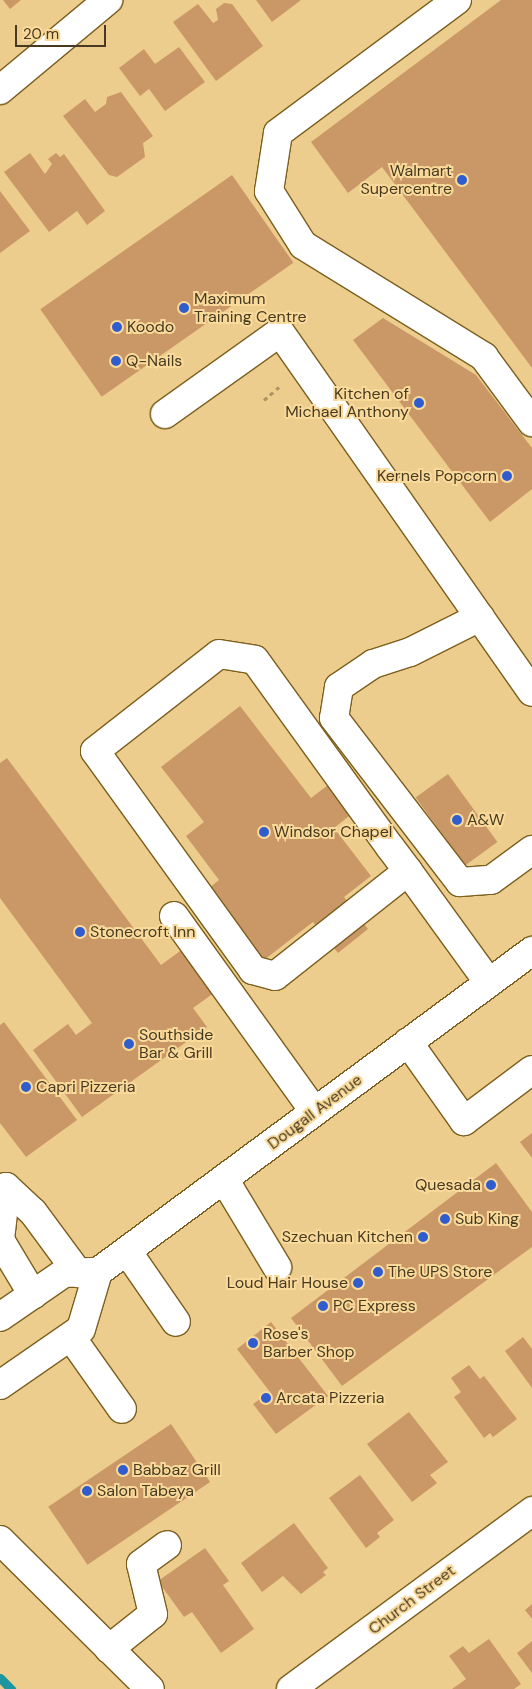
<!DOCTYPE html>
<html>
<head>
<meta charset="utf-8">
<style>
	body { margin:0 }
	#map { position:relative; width:532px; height:1689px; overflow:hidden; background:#edcd8d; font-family:"DM Sans",sans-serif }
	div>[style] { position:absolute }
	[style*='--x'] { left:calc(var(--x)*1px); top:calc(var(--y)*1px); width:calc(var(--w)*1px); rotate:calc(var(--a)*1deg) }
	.stream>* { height:9px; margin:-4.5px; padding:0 4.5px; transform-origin:4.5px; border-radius:4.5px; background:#1c96a1 }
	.building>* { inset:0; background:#ca9766; transform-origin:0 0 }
	.path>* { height:3px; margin-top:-1.5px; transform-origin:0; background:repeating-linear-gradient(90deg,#ad9463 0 4px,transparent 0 8px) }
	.roads { filter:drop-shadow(1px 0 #7c5f1e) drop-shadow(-1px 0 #7c5f1e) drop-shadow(0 1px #7c5f1e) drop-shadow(0 -1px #7c5f1e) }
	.minor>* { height:28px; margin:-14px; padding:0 14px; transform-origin:14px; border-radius:14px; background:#fff }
	.major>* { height:28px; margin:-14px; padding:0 14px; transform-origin:14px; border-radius:14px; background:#fff }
	.dots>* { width:14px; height:14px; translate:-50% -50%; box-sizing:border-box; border:2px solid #fada9a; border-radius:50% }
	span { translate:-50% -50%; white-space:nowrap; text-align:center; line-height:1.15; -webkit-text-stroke:4px #fada9a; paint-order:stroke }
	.poi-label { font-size:16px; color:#473a20 }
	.right { translate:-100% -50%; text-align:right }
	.left { translate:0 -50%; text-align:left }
	.street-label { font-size:16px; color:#473a20 }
	.scale { position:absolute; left:15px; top:25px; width:91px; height:22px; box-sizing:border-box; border:2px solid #473a20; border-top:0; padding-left:6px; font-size:15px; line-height:18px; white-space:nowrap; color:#473a20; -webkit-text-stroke:4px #fada9a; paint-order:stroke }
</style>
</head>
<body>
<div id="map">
	<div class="stream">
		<i style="--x:0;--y:1678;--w:16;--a:45"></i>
	</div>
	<div class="building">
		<i style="clip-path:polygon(3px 0,21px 0,10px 9px)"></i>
		<i style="clip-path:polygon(256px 0,301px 0,272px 22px)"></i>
		<i style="clip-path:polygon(501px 0,532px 0,532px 368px,382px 167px,348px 193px,311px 142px)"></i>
		<i style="clip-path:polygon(224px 3px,232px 4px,263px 46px,216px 81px,173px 22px,198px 4px,213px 23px,218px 20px,216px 9px)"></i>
		<i style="clip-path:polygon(179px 47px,205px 82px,165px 111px,149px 89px,140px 96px,119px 68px,144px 49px,155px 64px)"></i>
		<i style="clip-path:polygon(121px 92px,153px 136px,143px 143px,145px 157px,117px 177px,109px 175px,63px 116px,85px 99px,95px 112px,106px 104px,107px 97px)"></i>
		<i style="clip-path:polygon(30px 153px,45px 174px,52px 164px,48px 159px,56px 153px,60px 157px,64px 154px,105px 211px,87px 225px,77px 211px,49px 232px,4px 172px)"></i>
		<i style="left:232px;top:175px;width:107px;height:234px;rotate:55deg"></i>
		<i style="clip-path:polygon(0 191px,30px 231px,0 253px)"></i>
		<i style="clip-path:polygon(383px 318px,476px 375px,532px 448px,532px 489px,490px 522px,353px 340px)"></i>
		<i style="clip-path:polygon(240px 706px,311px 798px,336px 779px,358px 809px,334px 828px,371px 876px,344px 897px,368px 929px,338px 953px,313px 922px,264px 960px,208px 889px,219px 880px,186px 836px,204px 822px,161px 767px)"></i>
		<i style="clip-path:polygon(7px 758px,161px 965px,187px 946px,218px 990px,193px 1008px,207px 1027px,82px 1117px,33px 1050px,68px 1024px,76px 1035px,92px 1023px,0 898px,0 763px)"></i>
		<i style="left:448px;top:774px;width:84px;height:40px;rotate:54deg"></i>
		<i style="clip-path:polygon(4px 1022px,77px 1120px,26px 1157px,0 1123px,0 1025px)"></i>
		<i style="clip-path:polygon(532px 1133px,532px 1158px,520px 1142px)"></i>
		<i style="clip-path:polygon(496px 1163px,532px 1212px,532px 1247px,342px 1386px,291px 1318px)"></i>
		<i style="clip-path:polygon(271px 1322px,328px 1396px,276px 1434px,253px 1404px,270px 1392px,237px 1349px)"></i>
		<i style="clip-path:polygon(523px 1337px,532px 1349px,532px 1388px,505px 1351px)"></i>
		<i style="clip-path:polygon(469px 1365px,480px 1379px,484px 1376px,517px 1419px,493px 1437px,490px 1433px,484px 1438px,454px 1397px,461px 1392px,451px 1378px)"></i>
		<i style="clip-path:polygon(409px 1412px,448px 1462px,430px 1475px,437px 1483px,412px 1502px,367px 1444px)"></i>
		<i style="left:171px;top:1424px;width:70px;height:148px;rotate:56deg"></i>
		<i style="clip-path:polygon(360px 1475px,394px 1520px,377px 1533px,380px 1537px,366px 1548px,329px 1498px)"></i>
		<i style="clip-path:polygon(294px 1523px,328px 1568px,323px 1572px,326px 1575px,301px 1594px,283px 1576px,262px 1592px,241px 1563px)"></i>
		<i style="clip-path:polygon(205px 1548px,229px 1581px,223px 1585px,254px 1629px,221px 1653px,192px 1612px,184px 1617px,158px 1581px)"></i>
		<i style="clip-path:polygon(532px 1604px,532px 1619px,525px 1610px)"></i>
		<i style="clip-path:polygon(489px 1639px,521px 1684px,514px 1689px,452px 1689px,466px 1679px,449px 1656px,463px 1646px,469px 1653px)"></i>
		<i style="clip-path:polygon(532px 1641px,532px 1673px,517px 1653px)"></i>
	</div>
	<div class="path">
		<i style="--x:264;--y:400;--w:23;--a:-41"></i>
	</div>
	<div class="roads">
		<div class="minor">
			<i style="--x:457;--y:0;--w:223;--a:143.4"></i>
			<i style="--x:278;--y:133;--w:59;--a:98.8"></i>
			<i style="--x:269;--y:191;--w:64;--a:57.8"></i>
			<i style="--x:303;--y:245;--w:213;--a:31.7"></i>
			<i style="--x:484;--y:357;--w:81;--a:53.6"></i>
			<i style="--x:0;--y:90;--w:141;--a:-39.8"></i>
			<i style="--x:165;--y:414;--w:141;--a:-35.5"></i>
			<i style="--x:280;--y:332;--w:439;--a:55"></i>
			<i style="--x:480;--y:617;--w:78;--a:153.4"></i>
			<i style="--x:410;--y:652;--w:39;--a:162"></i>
			<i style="--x:373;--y:664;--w:41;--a:145.9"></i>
			<i style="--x:339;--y:687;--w:31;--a:99"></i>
			<i style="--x:334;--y:718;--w:207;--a:52.5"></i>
			<i style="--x:460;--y:882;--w:31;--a:-4"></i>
			<i style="--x:491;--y:880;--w:51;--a:-36.2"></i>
			<i style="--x:408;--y:871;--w:169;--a:141.7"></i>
			<i style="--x:275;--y:976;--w:23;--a:-165"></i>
			<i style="--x:253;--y:970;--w:270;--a:-125.8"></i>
			<i style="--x:95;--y:751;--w:157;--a:-38"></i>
			<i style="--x:219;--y:654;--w:36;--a:9"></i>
			<i style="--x:255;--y:660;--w:231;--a:54.2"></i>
			<i style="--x:390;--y:847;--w:30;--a:53"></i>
			<i style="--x:408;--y:871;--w:138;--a:54.1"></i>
			<i style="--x:174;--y:916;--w:241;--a:54.3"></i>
			<i style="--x:408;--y:1042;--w:97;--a:54.7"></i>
			<i style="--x:464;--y:1121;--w:85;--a:-36.9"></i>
			<i style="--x:224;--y:1179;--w:103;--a:58.9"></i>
			<i style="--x:6;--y:1187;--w:53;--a:96.5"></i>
			<i style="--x:0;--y:1240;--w:64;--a:59"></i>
			<i style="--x:6;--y:1187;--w:37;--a:43"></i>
			<i style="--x:33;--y:1212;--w:76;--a:53.6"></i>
			<i style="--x:127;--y:1251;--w:86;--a:55.4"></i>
			<i style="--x:71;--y:1337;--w:88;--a:54.7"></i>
			<i style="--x:0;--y:1540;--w:211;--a:44.8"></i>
			<i style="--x:109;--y:1649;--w:56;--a:-38.5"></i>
			<i style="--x:153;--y:1614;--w:51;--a:-103.5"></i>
			<i style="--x:141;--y:1564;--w:32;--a:-36"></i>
			<i style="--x:291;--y:1689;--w:300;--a:-36.4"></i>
		</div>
		<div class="major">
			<i style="--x:0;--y:1317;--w:78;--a:-34.5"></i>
			<i style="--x:64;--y:1273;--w:34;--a:-2"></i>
			<i style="--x:98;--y:1272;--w:540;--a:-36.49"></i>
			<i style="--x:0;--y:1385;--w:98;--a:-34.7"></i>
			<i style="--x:81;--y:1329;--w:59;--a:-73.4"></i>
		</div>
	</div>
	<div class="dots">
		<i style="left:462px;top:180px;background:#305dcd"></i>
		<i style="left:184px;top:308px;background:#305dcd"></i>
		<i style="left:117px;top:327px;background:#305dcd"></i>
		<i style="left:116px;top:361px;background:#305dcd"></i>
		<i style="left:419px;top:403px;background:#305dcd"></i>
		<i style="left:507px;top:476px;background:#305dcd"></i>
		<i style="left:457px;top:820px;background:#305dcd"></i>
		<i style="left:264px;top:832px;background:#305dcd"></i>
		<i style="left:80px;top:932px;background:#305dcd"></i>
		<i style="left:129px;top:1044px;background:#305dcd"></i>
		<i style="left:26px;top:1087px;background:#305dcd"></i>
		<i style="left:491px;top:1185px;background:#305dcd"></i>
		<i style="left:445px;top:1219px;background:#305dcd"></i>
		<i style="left:423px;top:1237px;background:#305dcd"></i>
		<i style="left:378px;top:1272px;background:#305dcd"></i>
		<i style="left:358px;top:1283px;background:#305dcd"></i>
		<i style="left:323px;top:1306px;background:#305dcd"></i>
		<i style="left:253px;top:1343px;background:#305dcd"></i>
		<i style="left:266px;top:1398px;background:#305dcd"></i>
		<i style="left:123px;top:1470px;background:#305dcd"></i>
		<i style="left:87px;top:1491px;background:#305dcd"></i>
	</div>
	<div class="poi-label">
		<span class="right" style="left:452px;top:180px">Walmart<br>Supercentre</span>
		<span class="left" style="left:194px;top:308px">Maximum<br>Training Centre</span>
		<span class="left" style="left:127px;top:327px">Koodo</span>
		<span class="left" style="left:126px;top:361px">Q-Nails</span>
		<span class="right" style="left:409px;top:403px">Kitchen of<br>Michael Anthony</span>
		<span class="right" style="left:497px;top:476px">Kernels Popcorn</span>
		<span class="left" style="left:467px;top:820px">A&amp;W</span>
		<span class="left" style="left:274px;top:832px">Windsor Chapel</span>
		<span class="left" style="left:90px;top:932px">Stonecroft Inn</span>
		<span class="left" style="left:139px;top:1044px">Southside<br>Bar &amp; Grill</span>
		<span class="left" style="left:36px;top:1087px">Capri Pizzeria</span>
		<span class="right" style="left:481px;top:1185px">Quesada</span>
		<span class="left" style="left:455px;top:1219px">Sub King</span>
		<span class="right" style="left:413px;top:1237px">Szechuan Kitchen</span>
		<span class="left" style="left:388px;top:1272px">The UPS Store</span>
		<span class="right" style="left:348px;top:1283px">Loud Hair House</span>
		<span class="left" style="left:333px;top:1306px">PC Express</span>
		<span class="left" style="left:263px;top:1343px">Rose's<br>Barber Shop</span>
		<span class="left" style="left:276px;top:1398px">Arcata Pizzeria</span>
		<span class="left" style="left:133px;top:1470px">Babbaz Grill</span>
		<span class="left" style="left:97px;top:1491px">Salon Tabeya</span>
	</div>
	<div class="street-label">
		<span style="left:315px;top:1112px;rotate:-37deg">Dougall Avenue</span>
		<span style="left:412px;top:1600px;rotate:-37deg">Church Street</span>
	</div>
	<div class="scale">20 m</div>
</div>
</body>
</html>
